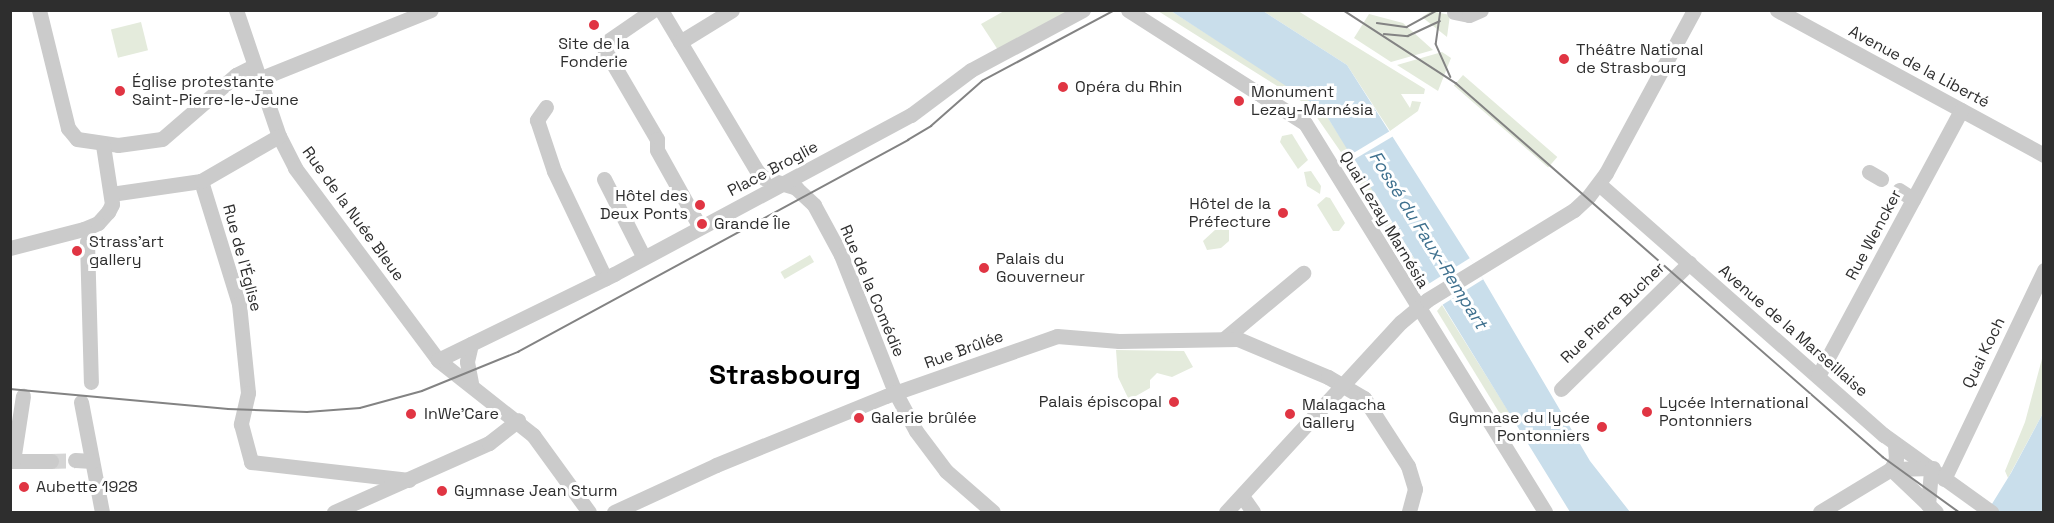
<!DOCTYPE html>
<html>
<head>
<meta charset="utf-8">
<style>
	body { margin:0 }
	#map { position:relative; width:2054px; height:523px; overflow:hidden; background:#fff; font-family:"Space Grotesk",sans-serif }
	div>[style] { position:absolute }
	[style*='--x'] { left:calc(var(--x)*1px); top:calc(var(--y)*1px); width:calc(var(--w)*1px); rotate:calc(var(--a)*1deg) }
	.green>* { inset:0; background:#e4ebdc; transform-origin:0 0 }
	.water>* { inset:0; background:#c9deeb }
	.pier>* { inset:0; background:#fff; transform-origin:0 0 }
	.minor-tunnel>* { height:15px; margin-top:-7.5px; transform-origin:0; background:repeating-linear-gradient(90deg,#d5d5d5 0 15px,transparent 0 23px) }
	.minor>* { height:15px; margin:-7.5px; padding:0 7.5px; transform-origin:7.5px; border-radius:7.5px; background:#cbcbcb }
	.tram>* { height:1.5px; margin:-0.75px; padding:0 0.75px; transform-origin:0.75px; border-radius:0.75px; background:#838383 }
	.dots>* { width:16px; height:16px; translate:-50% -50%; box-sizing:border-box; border:3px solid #fff; border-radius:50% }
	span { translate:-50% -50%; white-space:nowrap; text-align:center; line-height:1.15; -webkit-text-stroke:6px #fff; paint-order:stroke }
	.poi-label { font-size:16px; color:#2e2e2e }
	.left { translate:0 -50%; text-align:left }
	.right { translate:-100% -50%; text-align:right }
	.street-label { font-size:16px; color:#2e2e2e }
	.water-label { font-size:18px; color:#3e708e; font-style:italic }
	.town-label { font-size:28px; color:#000; font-weight:700 }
	.frame { position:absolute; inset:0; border:12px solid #2e2e2e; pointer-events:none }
</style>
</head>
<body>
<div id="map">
	<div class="green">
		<i style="clip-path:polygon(1004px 11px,1069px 11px,998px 50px,981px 24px)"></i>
		<i style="clip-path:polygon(1158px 11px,1171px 11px,1311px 100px,1323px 110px,1351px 154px,1345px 158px,1309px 106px)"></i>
		<i style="clip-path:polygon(1263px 11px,1298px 11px,1425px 89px,1424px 94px,1401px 94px,1410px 108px,1412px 101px,1421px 102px,1418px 111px,1390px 131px,1347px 65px)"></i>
		<i style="clip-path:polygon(1431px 11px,1450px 15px,1447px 37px,1422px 17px)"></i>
		<i style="clip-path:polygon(1369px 14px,1403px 23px,1433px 50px,1391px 62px,1354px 38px)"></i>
		<i style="left:141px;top:22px;width:29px;height:31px;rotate:76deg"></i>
		<i style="clip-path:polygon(1442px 52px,1451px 58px,1438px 91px,1397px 65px)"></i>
		<i style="left:1463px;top:75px;width:125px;height:14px;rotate:41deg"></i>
		<i style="clip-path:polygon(1292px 134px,1308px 160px,1298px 169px,1280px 142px,1282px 136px)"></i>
		<i style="left:1356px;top:162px;width:142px;height:8px;rotate:59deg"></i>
		<i style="clip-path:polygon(1311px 171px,1321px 186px,1320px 194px,1307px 186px,1304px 172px)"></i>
		<i style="clip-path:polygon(1326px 197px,1330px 198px,1345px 223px,1339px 231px,1333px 231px,1317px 205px)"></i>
		<i style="clip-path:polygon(1216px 229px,1229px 230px,1229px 241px,1221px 248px,1207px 250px,1203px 241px)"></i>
		<i style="left:810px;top:255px;width:8px;height:34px;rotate:60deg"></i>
		<i style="clip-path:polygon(1442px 305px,1512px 417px,1505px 422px,1437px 311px)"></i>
		<i style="clip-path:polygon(1116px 350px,1184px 351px,1193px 367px,1172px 377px,1157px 373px,1150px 380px,1150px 388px,1129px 400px,1118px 377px)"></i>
		<i style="clip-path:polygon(2043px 355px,2043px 413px,2008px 478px,2005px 471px,2025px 422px)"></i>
	</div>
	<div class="water">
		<i style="clip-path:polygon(1171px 11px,1263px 11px,1347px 65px,1483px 279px,1590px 461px,1630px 512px,1570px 512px,1323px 110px)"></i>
		<i style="clip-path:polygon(2043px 413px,2043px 512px,1987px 512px,2011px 473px)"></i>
	</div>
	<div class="pier">
		<i style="left:1390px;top:131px;width:6px;height:45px;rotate:59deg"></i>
		<i style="left:1470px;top:258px;width:25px;height:49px;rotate:58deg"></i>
	</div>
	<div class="minor-tunnel">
		<i style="--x:51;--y:461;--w:24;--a:-2"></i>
	</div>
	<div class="minor">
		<i style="--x:39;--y:10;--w:122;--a:76.2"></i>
		<i style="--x:68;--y:128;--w:14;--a:51"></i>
		<i style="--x:77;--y:139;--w:41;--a:8.3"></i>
		<i style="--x:118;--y:145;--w:44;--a:-7.8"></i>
		<i style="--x:162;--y:139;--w:98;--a:-40.9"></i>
		<i style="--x:236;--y:75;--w:20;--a:-27"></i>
		<i style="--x:236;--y:10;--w:133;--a:71.2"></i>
		<i style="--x:279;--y:136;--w:36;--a:63"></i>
		<i style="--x:295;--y:168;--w:239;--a:53.3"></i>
		<i style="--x:438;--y:360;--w:121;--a:38.3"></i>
		<i style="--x:533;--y:435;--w:95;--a:54"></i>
		<i style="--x:653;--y:10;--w:62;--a:145.5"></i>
		<i style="--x:602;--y:45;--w:109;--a:59.7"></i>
		<i style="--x:657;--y:139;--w:11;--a:90"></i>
		<i style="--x:657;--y:150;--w:82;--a:60.9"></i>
		<i style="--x:661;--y:10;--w:187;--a:59.2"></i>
		<i style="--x:757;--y:171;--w:10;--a:45"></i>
		<i style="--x:764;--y:178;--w:34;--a:17"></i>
		<i style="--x:796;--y:188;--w:25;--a:43"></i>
		<i style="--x:814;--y:205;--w:57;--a:61.6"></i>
		<i style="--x:841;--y:255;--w:147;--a:68.5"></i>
		<i style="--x:895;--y:392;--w:44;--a:61.7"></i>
		<i style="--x:916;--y:431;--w:50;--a:53.1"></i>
		<i style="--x:946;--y:471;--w:62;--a:41.1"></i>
		<i style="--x:1128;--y:10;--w:210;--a:32.6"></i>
		<i style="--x:1305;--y:123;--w:457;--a:58.3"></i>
		<i style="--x:1777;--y:10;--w:304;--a:28.5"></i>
		<i style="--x:1454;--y:12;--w:15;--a:11"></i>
		<i style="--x:1469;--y:15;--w:13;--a:-23"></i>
		<i style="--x:680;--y:42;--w:61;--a:-31.6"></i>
		<i style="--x:259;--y:79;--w:185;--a:-21.9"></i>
		<i style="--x:546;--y:107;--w:16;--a:125"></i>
		<i style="--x:537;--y:120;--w:54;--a:71.6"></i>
		<i style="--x:554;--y:171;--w:119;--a:64.5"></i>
		<i style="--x:1869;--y:172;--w:14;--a:30"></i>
		<i style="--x:604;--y:179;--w:82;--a:63.1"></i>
		<i style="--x:201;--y:181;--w:129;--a:72.8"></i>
		<i style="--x:239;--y:304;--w:89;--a:84.2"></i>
		<i style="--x:248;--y:393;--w:32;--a:103"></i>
		<i style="--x:241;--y:424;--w:39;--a:75"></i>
		<i style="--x:251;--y:462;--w:159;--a:6.5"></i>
		<i style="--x:1599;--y:184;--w:380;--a:41.4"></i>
		<i style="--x:1884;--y:435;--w:132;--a:35.7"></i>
		<i style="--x:1899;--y:190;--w:17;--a:33"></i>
		<i style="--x:111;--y:194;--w:91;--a:-8.2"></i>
		<i style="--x:201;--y:181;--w:90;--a:-30"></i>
		<i style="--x:87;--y:242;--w:140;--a:88.4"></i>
		<i style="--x:10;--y:248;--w:76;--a:-14.4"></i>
		<i style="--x:84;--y:229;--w:15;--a:-23"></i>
		<i style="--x:98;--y:223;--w:15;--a:-48"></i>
		<i style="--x:108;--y:212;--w:9;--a:-63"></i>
		<i style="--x:112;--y:204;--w:60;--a:-98.7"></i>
		<i style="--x:1225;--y:338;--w:102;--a:-39.8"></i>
		<i style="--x:471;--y:344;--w:18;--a:103"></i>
		<i style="--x:467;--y:362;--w:21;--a:79"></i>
		<i style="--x:438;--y:360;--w:196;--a:-26"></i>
		<i style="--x:614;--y:274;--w:337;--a:-28.2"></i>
		<i style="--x:911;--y:115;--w:75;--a:-36.9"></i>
		<i style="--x:971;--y:70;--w:127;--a:-28.2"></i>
		<i style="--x:1818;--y:376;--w:302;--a:-61.7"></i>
		<i style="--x:1561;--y:389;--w:180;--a:-44.5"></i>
		<i style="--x:81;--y:402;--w:112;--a:79.2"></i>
		<i style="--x:75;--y:460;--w:17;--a:3"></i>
		<i style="--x:10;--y:461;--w:41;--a:0"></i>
		<i style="--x:13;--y:461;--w:66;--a:-81.3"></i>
		<i style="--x:1891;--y:469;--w:42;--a:-1.4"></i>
		<i style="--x:1891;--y:469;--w:62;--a:43.7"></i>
		<i style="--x:1944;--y:479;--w:232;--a:-64.4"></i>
		<i style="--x:1242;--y:496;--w:19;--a:55"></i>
		<i style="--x:1928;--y:505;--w:36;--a:-85"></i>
		<i style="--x:334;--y:512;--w:170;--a:-24"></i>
		<i style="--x:489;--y:443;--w:37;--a:-38"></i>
		<i style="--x:614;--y:512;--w:112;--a:-24.7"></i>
		<i style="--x:716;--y:465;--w:183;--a:-22.1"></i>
		<i style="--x:886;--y:396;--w:181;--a:-19.3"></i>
		<i style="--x:1057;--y:336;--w:62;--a:4.6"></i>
		<i style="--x:1119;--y:341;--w:119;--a:-1"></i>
		<i style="--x:1238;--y:339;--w:98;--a:22.9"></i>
		<i style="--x:1328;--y:377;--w:42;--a:30.3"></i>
		<i style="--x:1364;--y:398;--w:81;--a:57.1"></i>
		<i style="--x:1408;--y:466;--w:24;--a:73"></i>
		<i style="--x:1415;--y:489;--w:24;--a:105"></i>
		<i style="--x:1226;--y:512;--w:258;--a:-47.4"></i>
		<i style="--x:1401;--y:322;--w:34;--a:-40"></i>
		<i style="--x:1427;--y:300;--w:172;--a:-31.5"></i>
		<i style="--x:1574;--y:210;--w:19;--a:-43"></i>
		<i style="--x:1588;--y:197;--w:30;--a:-53"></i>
		<i style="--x:1606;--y:173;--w:185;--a:-61.6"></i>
		<i style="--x:1820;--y:512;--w:83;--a:-31.2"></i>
		<i style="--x:1891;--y:469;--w:11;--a:-63"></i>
		<i style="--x:1896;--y:459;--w:15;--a:-94"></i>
	</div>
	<div class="tram">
		<i style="--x:1343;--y:10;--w:135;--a:32.9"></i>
		<i style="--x:1456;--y:83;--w:568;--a:41.21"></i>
		<i style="--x:1883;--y:457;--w:94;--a:35.9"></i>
		<i style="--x:1441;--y:10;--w:34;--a:98"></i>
		<i style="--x:1436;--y:44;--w:36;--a:66"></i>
		<i style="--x:1377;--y:23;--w:30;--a:8"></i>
		<i style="--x:1407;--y:27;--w:35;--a:-29"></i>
		<i style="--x:1384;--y:34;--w:24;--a:5"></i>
		<i style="--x:1408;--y:36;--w:35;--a:-25"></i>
		<i style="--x:10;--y:389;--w:219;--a:5.2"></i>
		<i style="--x:228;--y:409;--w:79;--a:2.2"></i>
		<i style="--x:307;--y:412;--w:53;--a:-4.3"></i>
		<i style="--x:360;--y:408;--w:64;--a:-15.3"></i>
		<i style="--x:422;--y:391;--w:104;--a:-22.1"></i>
		<i style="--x:518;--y:352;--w:444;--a:-28.5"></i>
		<i style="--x:908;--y:140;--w:27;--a:-31"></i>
		<i style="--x:931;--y:126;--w:68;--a:-41.4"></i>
		<i style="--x:982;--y:81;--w:151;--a:-28.1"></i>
	</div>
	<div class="dots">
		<i style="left:594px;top:25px;background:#e03543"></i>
		<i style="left:1564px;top:59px;background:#e03543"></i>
		<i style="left:1063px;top:87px;background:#e03543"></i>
		<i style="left:120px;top:91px;background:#e03543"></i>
		<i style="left:1239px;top:101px;background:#e03543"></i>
		<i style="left:700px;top:205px;background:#e03543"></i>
		<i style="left:1283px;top:213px;background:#e03543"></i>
		<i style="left:702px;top:224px;background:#e03543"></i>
		<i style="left:77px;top:251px;background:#e03543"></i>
		<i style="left:984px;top:268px;background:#e03543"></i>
		<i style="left:1174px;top:402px;background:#e03543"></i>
		<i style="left:1647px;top:412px;background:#e03543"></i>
		<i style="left:411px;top:414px;background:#e03543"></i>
		<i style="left:1290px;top:414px;background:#e03543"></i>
		<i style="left:859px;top:418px;background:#e03543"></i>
		<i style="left:1602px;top:427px;background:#e03543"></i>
		<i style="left:24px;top:487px;background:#e03543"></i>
		<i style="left:442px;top:491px;background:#e03543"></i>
	</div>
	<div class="poi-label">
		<span style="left:594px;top:53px">Site de la<br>Fonderie</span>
		<span class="left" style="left:1576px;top:59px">Théâtre National<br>de Strasbourg</span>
		<span class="left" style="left:132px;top:91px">Église protestante<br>Saint-Pierre-le-Jeune</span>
		<span class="left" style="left:1075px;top:87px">Opéra du Rhin</span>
		<span class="left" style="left:1251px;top:101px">Monument<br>Lezay-Marnésia</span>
		<span class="right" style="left:688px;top:205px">Hôtel des<br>Deux Ponts</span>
		<span class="right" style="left:1271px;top:213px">Hôtel de la<br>Préfecture</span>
		<span class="left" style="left:714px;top:224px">Grande Île</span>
		<span class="left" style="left:89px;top:251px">Strass'art<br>gallery</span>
		<span class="left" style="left:996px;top:268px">Palais du<br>Gouverneur</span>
		<span class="right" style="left:1162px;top:402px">Palais épiscopal</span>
		<span class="left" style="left:1659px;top:412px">Lycée International<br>Pontonniers</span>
		<span class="left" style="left:1302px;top:414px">Malagacha<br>Gallery</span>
		<span class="left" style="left:424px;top:414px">InWe'Care</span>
		<span class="left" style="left:871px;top:418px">Galerie brûlée</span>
		<span class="right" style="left:1590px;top:427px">Gymnase du lycée<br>Pontonniers</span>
		<span class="left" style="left:36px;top:487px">Aubette 1928</span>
		<span class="left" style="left:454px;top:491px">Gymnase Jean Sturm</span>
	</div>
	<div class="street-label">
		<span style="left:1919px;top:67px;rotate:28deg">Avenue de la Liberté</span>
		<span style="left:773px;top:169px;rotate:-28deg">Place Broglie</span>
		<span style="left:353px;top:214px;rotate:54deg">Rue de la Nuée Bleue</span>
		<span style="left:1384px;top:220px;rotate:59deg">Quai Lezay Marnésia</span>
		<span style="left:1874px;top:235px;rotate:-62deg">Rue Wencker</span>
		<span style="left:242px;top:258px;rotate:75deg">Rue de l'Église</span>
		<span style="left:872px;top:291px;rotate:67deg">Rue de la Comédie</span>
		<span style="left:1613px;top:313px;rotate:-44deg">Rue Pierre Bucher</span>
		<span style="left:1793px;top:331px;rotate:41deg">Avenue de la Marseillaise</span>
		<span style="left:964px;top:350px;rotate:-20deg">Rue Brûlée</span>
		<span style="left:1984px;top:353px;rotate:-64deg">Quai Koch</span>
	</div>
	<div class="water-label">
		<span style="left:1428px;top:240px;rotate:58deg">Fossé du Faux-Rempart</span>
	</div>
	<div class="town-label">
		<span style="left:785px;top:374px">Strasbourg</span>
	</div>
	<div class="frame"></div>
</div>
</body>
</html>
